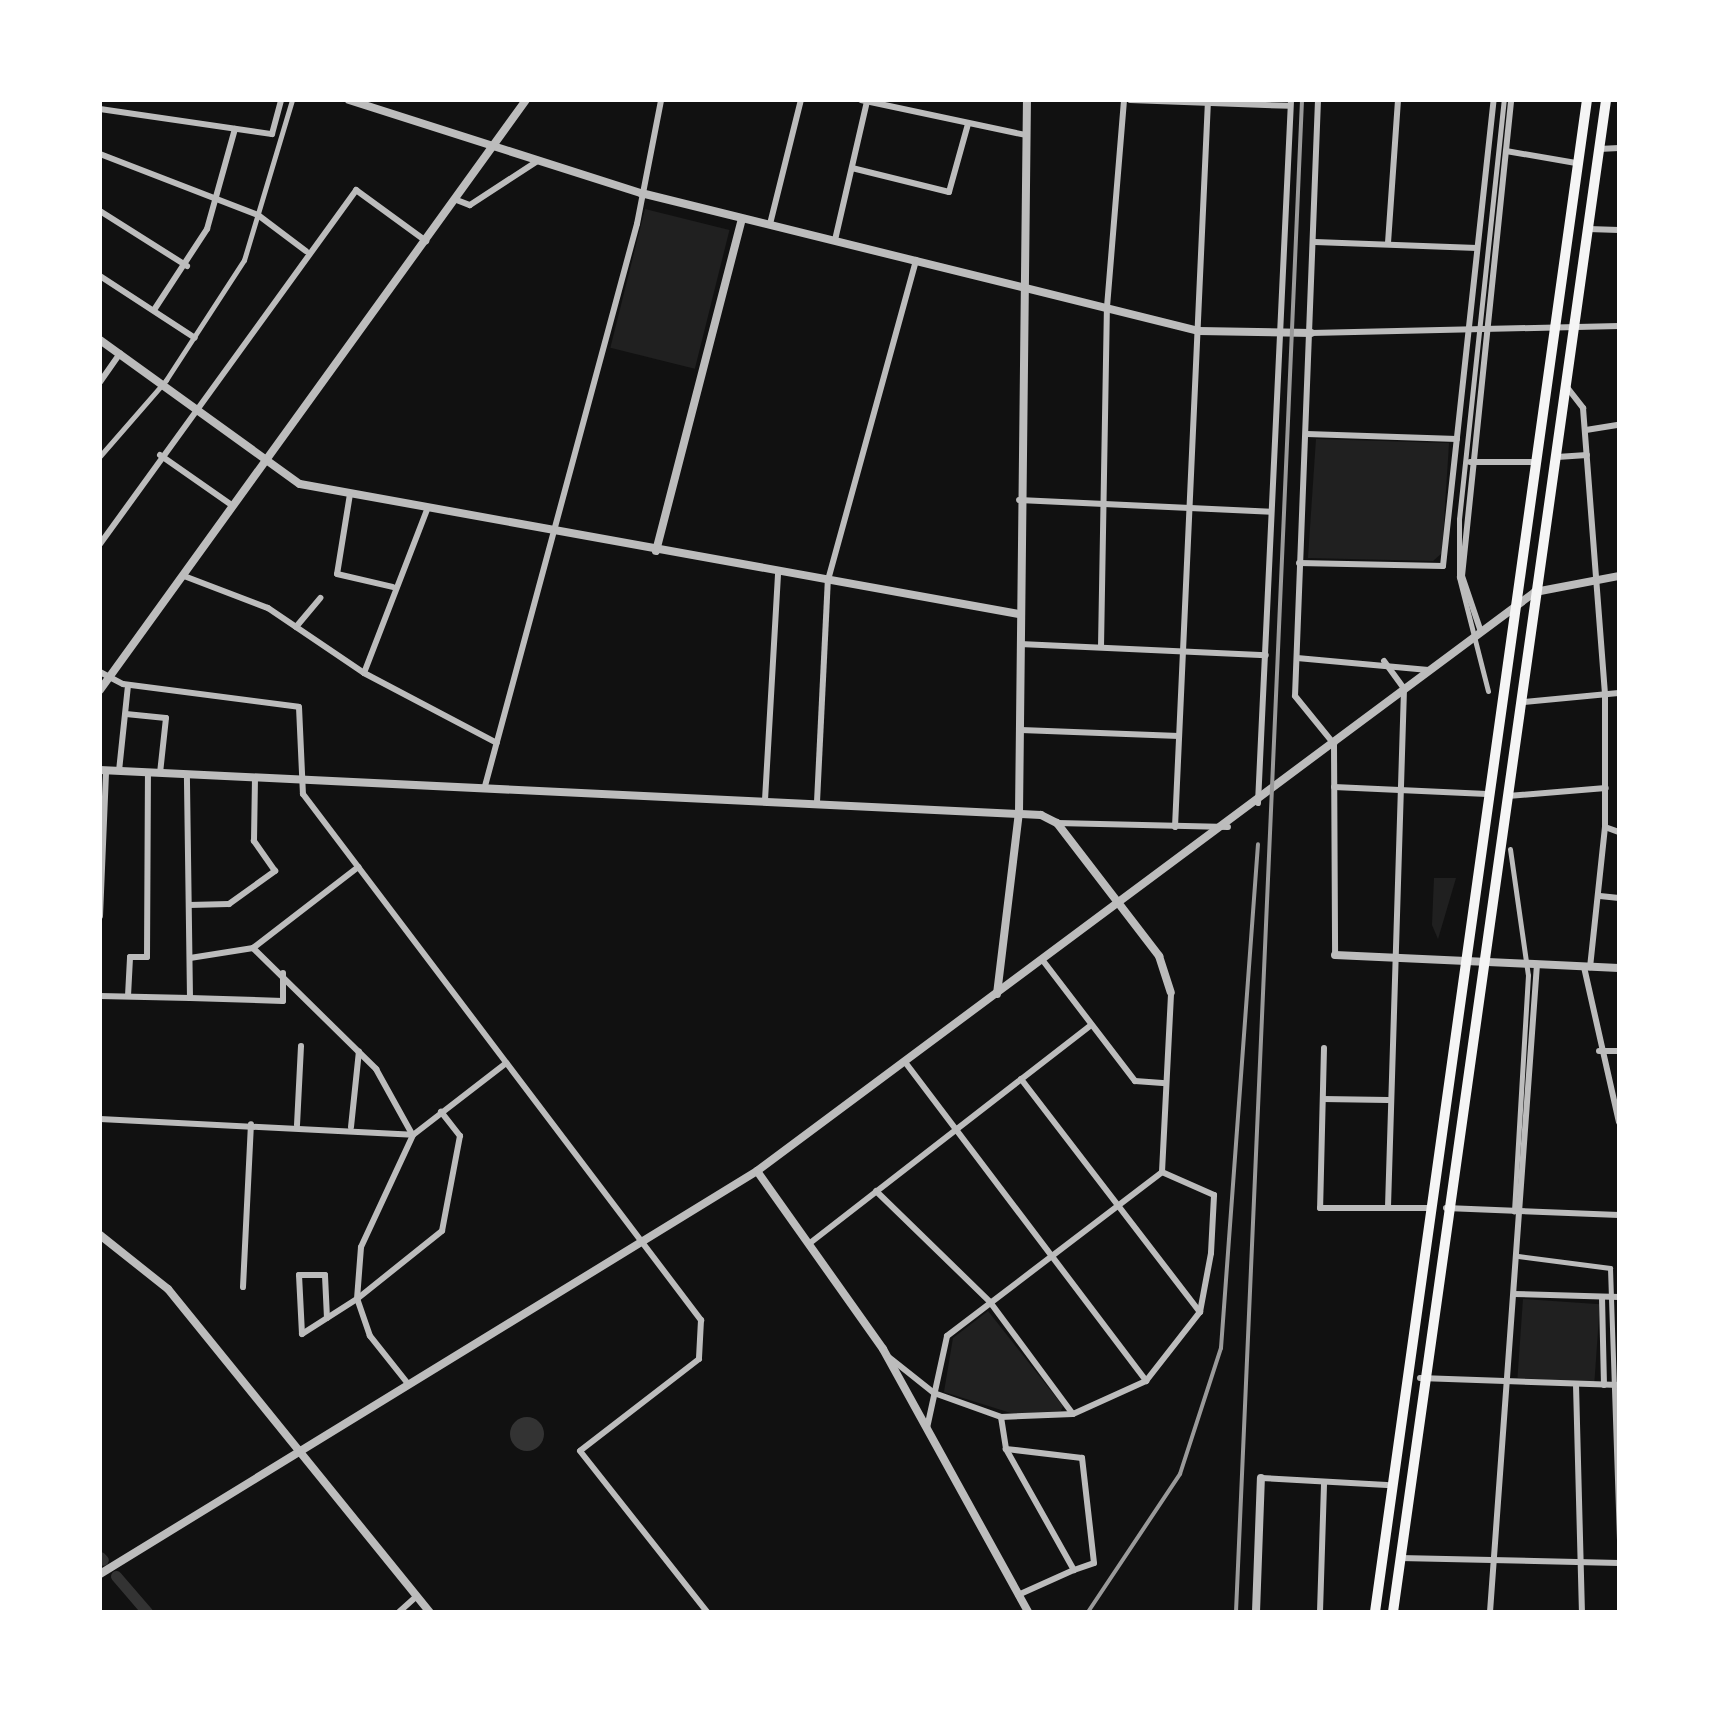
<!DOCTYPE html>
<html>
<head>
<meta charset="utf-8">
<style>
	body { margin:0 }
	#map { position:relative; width:1719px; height:1712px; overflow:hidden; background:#111; font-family:"IBM Plex Sans",sans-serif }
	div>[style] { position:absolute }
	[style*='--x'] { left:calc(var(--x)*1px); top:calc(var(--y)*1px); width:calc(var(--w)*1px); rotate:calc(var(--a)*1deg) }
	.green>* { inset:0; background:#202020; transform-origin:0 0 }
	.water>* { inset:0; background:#333 }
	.round { border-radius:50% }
	.canal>* { height:11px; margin:-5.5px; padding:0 5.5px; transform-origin:5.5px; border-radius:5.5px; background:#333 }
	.pedestrian>* { height:5px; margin:-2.5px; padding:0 2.5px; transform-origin:2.5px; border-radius:2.5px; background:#bcbcbc }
	.minor>* { height:6px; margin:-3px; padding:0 3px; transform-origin:3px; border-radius:3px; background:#bcbcbc }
	.tertiary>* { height:8px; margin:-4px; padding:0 4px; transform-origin:4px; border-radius:4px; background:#bcbcbc }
	.trunk>* { height:10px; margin:-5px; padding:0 5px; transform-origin:5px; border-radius:5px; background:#f5f5f5 }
	.rail>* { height:4px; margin:-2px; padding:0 2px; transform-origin:2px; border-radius:2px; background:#9a9a9a }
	span { translate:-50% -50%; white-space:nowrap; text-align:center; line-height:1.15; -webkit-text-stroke:8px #fff; paint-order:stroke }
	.frame { position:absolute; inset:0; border:102px solid #fff; pointer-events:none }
</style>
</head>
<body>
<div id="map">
	<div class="green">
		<i style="left:645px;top:209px;width:87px;height:143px;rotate:14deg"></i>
		<i style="clip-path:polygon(1316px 439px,1449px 443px,1442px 553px,1433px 561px,1308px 558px)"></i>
		<i style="clip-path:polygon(1434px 878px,1456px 878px,1438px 939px,1432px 925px)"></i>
		<i style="left:1523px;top:1299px;width:77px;height:79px;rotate:4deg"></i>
		<i style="clip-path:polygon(988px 1311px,1063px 1406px,1061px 1411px,1014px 1414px,944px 1392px,953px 1338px)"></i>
	</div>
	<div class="water">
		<i class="round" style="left:510px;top:1417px;width:34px;height:34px"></i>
	</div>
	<div class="canal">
		<i style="--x:100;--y:1557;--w:4;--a:45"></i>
		<i style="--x:116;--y:1576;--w:48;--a:49.3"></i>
	</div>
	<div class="pedestrian">
		<i style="--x:100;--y:456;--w:101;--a:-49"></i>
		<i style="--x:166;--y:380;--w:143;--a:-57"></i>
		<i style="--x:244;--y:260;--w:167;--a:-73.3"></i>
		<i style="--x:1488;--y:691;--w:118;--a:-104.3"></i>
		<i style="--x:1459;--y:577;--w:58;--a:-90"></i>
		<i style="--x:1459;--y:519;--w:421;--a:-83.9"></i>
		<i style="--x:1510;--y:849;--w:127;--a:81.9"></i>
		<i style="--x:1528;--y:975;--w:237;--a:93.4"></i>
		<i style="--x:1518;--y:1256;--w:93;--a:7.4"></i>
		<i style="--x:1610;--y:1268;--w:275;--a:88.1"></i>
	</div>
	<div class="minor">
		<i style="--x:861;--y:100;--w:168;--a:12"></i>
		<i style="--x:1130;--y:100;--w:160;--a:2.1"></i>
		<i style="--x:1318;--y:100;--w:596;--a:92.21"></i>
		<i style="--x:1295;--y:696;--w:62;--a:50.9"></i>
		<i style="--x:1334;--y:744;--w:211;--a:89.7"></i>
		<i style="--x:100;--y:109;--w:174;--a:8.3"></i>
		<i style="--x:272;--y:134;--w:35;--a:-75"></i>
		<i style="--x:1599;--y:149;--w:20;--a:-3"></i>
		<i style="--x:1506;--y:151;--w:71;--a:9.7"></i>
		<i style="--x:100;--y:154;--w:169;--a:21.1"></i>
		<i style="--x:258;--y:215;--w:60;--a:36.9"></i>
		<i style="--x:852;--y:168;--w:100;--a:13.9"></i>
		<i style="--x:949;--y:192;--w:71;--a:-74.4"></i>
		<i style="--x:454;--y:199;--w:17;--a:21"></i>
		<i style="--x:470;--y:205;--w:82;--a:-33.1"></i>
		<i style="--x:100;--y:211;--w:103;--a:32.3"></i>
		<i style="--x:770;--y:224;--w:128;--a:-76"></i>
		<i style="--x:1588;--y:229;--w:31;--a:2"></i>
		<i style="--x:835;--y:240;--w:143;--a:-77"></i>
		<i style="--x:1315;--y:242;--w:162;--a:2.1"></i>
		<i style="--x:1388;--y:243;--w:143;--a:-86"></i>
		<i style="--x:100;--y:276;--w:113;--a:33.1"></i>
		<i style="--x:154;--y:310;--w:97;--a:-56.8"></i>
		<i style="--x:207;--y:229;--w:104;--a:-74.4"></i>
		<i style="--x:1311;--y:333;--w:308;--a:-1.3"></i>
		<i style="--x:100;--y:382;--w:35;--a:-55"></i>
		<i style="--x:1566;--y:386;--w:28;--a:52"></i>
		<i style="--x:1583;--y:408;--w:287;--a:85.6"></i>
		<i style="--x:1605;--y:694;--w:133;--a:90"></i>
		<i style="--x:1605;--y:827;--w:141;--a:96.1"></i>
		<i style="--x:1586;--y:430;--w:33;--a:-9"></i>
		<i style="--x:1307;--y:434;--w:150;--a:1.9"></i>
		<i style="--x:160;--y:455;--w:89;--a:34.9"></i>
		<i style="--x:1557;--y:457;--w:30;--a:-4"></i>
		<i style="--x:1470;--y:462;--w:64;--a:0"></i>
		<i style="--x:350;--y:494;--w:81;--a:99.2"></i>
		<i style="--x:337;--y:574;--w:57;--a:13.1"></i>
		<i style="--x:1019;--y:500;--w:252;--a:2.7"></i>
		<i style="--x:100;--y:544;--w:437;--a:-54.1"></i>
		<i style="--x:356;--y:190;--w:87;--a:36.1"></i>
		<i style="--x:1299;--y:563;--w:144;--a:1.2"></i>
		<i style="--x:1443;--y:566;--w:469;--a:-83.8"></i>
		<i style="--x:184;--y:576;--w:90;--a:20.9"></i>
		<i style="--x:268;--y:608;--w:116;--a:34.1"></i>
		<i style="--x:364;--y:673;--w:175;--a:-68.9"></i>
		<i style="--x:296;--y:627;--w:38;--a:-50"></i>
		<i style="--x:1481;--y:632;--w:59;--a:-108.7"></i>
		<i style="--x:1462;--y:576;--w:479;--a:-84.1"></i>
		<i style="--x:1020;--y:644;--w:246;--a:2.6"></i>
		<i style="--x:1101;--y:647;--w:340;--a:-89"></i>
		<i style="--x:1107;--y:307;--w:208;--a:-85.3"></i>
		<i style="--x:1297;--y:658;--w:132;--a:5.2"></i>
		<i style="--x:1384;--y:661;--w:34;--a:54"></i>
		<i style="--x:1404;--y:689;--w:518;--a:91.77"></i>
		<i style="--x:100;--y:672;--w:26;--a:28"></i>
		<i style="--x:123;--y:684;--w:177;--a:7.4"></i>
		<i style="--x:299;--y:707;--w:87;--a:87.4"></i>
		<i style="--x:303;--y:794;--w:660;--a:52.89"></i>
		<i style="--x:701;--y:1320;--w:39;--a:93"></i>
		<i style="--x:699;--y:1359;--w:150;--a:142.3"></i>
		<i style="--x:580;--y:1451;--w:205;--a:51.7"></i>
		<i style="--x:364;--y:673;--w:150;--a:27.8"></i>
		<i style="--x:1523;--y:702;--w:96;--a:-5.4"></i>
		<i style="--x:126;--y:714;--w:40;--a:5.7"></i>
		<i style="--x:166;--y:718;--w:55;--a:96.2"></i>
		<i style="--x:1021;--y:730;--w:158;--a:2.2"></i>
		<i style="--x:119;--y:771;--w:86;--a:-84"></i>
		<i style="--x:485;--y:786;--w:582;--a:-74.87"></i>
		<i style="--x:637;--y:224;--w:126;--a:-79"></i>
		<i style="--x:1334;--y:787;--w:153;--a:2.6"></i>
		<i style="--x:1508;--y:796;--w:98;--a:-4.7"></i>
		<i style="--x:765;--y:800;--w:227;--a:-86.7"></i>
		<i style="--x:817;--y:802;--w:222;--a:-87.2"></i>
		<i style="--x:828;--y:580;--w:332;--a:-74.6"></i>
		<i style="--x:1258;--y:803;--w:704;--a:-87.31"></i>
		<i style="--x:1057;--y:823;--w:171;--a:1.3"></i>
		<i style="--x:1175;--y:827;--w:728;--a:-87.4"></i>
		<i style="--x:1605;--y:827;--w:15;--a:20"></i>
		<i style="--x:1600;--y:896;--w:19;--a:6"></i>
		<i style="--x:189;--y:905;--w:40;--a:-1.4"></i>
		<i style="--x:229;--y:904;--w:57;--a:-35.7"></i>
		<i style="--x:275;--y:871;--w:37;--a:-125"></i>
		<i style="--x:254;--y:841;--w:63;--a:-89.1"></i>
		<i style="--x:100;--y:916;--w:146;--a:-87.6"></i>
		<i style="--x:253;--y:948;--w:173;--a:44.5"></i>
		<i style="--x:376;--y:1069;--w:74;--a:61"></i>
		<i style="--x:190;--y:958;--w:64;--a:-9"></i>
		<i style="--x:253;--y:948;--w:133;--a:-37.6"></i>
		<i style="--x:1044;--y:962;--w:150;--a:52.6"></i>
		<i style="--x:1135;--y:1081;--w:31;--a:4"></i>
		<i style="--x:1584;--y:967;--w:159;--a:77.3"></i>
		<i style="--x:100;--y:996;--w:90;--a:1.3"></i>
		<i style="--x:190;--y:998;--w:223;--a:-90.8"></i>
		<i style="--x:128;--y:996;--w:39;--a:-87"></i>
		<i style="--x:130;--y:957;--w:17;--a:0"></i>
		<i style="--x:147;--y:957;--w:185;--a:-89.7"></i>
		<i style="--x:190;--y:998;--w:93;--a:1.8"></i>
		<i style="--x:283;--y:1001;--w:28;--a:-90"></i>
		<i style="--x:1324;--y:1048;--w:160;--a:91.4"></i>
		<i style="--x:1320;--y:1208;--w:110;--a:0"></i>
		<i style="--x:1599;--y:1051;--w:20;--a:0"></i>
		<i style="--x:905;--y:1062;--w:400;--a:52.9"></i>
		<i style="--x:1021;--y:1079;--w:294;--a:52.5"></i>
		<i style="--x:1323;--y:1099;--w:65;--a:0.9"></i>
		<i style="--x:100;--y:1119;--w:313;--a:2.9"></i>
		<i style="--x:297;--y:1125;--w:79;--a:-87.1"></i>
		<i style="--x:351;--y:1127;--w:76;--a:-84"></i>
		<i style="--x:1162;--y:1172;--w:180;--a:-87.1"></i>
		<i style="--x:876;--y:1191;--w:159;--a:44.2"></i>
		<i style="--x:990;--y:1302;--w:139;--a:53.5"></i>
		<i style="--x:1446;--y:1208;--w:173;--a:2.3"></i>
		<i style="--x:810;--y:1243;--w:354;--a:-37.8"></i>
		<i style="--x:243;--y:1287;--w:163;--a:-87.2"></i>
		<i style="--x:1514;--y:1294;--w:105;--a:1.6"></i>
		<i style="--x:1602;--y:1297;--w:88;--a:88.7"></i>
		<i style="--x:327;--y:1318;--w:43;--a:-92.7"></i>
		<i style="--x:325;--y:1275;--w:26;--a:180"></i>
		<i style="--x:299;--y:1275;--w:59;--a:87.1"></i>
		<i style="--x:302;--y:1334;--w:65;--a:-32.5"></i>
		<i style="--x:357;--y:1299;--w:109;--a:-38.7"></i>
		<i style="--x:442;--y:1231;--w:97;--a:-79.3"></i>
		<i style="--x:460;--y:1136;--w:31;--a:-128"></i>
		<i style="--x:890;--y:1358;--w:56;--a:38.5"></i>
		<i style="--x:934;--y:1393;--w:71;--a:19.7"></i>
		<i style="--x:1001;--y:1417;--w:72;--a:-2.4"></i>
		<i style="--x:1073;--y:1414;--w:80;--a:-24.3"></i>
		<i style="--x:1146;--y:1381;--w:88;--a:-52"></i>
		<i style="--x:1200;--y:1312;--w:60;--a:-79.4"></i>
		<i style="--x:1211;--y:1253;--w:58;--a:-87"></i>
		<i style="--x:1214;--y:1195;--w:57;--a:-156.1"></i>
		<i style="--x:1420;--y:1378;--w:199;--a:2"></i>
		<i style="--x:409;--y:1385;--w:63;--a:-128.5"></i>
		<i style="--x:370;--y:1336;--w:39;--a:-109"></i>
		<i style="--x:357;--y:1299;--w:52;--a:-85.6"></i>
		<i style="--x:361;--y:1247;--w:123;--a:-65.1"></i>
		<i style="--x:413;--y:1135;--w:118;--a:-37.7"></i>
		<i style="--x:1576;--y:1385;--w:227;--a:88.5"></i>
		<i style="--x:1001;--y:1417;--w:32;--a:81"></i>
		<i style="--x:1006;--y:1449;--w:139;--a:60.7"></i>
		<i style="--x:1074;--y:1570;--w:21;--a:-19"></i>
		<i style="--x:1094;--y:1563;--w:106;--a:-96.5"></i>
		<i style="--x:1082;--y:1458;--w:77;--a:-173.2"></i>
		<i style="--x:927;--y:1428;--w:94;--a:-77.7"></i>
		<i style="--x:947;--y:1336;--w:270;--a:-37.3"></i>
		<i style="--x:1261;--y:1478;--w:126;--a:3.2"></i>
		<i style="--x:1400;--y:1558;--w:219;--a:1.3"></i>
		<i style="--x:1018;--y:1595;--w:61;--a:-24.1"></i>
		<i style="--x:399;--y:1612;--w:24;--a:-42"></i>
		<i style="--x:1320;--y:1612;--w:130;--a:-88.2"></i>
		<i style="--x:1490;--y:1612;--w:649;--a:-85.85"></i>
	</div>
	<div class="tertiary">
		<i style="--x:349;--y:100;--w:306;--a:17.7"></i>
		<i style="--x:641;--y:193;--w:575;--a:13.89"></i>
		<i style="--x:1199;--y:331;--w:112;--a:1"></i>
		<i style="--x:100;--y:340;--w:246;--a:35.8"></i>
		<i style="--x:300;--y:484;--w:731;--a:10.25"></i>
		<i style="--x:656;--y:551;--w:343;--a:-75.5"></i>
		<i style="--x:100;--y:690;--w:728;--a:-54.17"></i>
		<i style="--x:100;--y:770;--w:942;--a:2.74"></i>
		<i style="--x:1041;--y:815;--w:18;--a:27"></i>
		<i style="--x:1057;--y:823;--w:168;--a:52.5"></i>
		<i style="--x:1159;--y:956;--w:38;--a:72"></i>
		<i style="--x:1335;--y:955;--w:284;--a:2.6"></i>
		<i style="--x:997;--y:994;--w:182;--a:-83.1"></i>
		<i style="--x:1019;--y:813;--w:713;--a:-89.36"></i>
		<i style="--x:757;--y:1171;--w:218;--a:54.7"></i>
		<i style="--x:883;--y:1349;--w:300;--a:61.1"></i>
		<i style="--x:100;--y:1235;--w:87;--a:38.5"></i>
		<i style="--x:168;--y:1289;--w:416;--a:51"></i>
		<i style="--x:100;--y:1574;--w:771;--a:-31.52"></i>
		<i style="--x:757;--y:1171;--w:970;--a:-36.66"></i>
		<i style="--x:1535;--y:592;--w:86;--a:-10.8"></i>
		<i style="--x:1256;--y:1612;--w:134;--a:-87.9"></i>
	</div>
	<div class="trunk">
		<i style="--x:1375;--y:1612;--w:1527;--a:-82.02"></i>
		<i style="--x:1393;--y:1612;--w:1527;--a:-81.98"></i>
	</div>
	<div class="rail">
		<i style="--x:1088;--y:1612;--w:166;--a:-56.3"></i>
		<i style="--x:1180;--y:1474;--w:133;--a:-72"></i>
		<i style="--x:1221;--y:1348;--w:505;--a:-85.8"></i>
		<i style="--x:1236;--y:1612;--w:1513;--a:-87.5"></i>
	</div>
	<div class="frame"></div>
</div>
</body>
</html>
